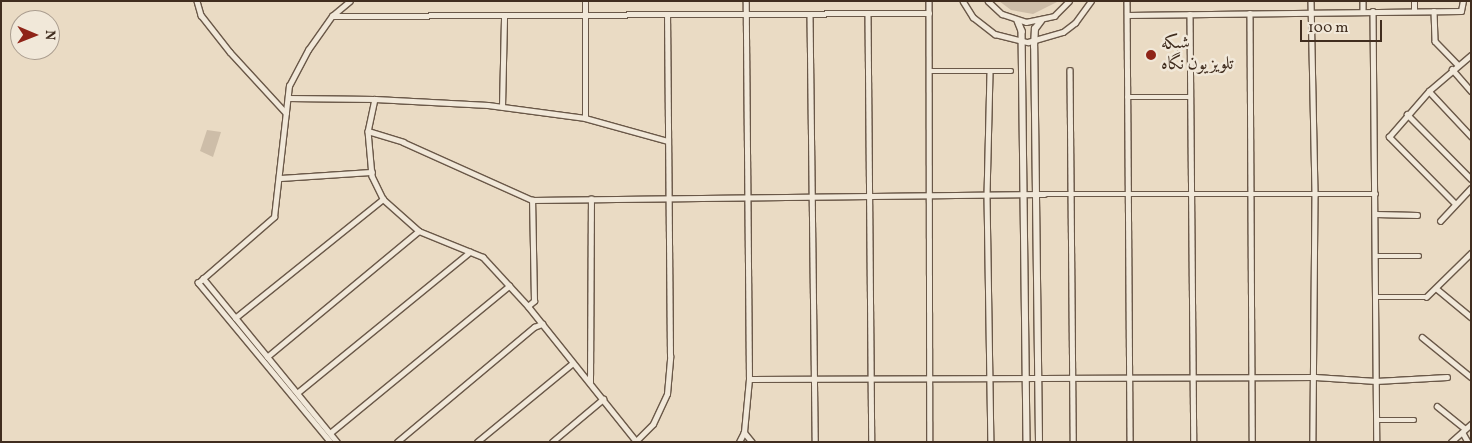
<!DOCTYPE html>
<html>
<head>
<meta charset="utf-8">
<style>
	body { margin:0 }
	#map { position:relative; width:1472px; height:443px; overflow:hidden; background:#eadbc4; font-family:Vollkorn,Amiri,serif }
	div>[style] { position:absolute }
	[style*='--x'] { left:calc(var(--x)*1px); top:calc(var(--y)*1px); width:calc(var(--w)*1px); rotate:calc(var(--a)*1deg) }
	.green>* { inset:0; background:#cdbda8 }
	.roads { filter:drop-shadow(1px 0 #6a5848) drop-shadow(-1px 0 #6a5848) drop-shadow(0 1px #6a5848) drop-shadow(0 -1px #6a5848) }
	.minor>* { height:4.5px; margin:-2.25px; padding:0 2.25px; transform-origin:2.25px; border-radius:2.25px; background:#f1e8d9 }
	.tertiary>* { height:5.5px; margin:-2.75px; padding:0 2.75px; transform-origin:2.75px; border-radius:2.75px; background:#f1e8d9 }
	.dots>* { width:14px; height:14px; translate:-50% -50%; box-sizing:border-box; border:2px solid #f1e8d9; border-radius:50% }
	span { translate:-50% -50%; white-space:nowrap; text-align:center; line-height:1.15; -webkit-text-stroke:5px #f1e8d9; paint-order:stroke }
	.poi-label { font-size:18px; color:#402d1f }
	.left { translate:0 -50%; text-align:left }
	.frame { position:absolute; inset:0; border:2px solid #402d1f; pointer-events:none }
	.north { position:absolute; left:10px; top:10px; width:50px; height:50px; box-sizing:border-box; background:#f1e8d9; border:1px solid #aa9d8f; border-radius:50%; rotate:91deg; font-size:14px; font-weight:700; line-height:20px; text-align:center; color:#402d1f }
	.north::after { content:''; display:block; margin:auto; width:18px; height:22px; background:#8f2418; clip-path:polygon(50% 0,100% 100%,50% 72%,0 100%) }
	.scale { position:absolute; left:1300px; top:20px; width:82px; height:22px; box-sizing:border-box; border:2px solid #402d1f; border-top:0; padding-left:6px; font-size:15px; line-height:18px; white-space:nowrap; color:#402d1f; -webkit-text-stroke:4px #f1e8d9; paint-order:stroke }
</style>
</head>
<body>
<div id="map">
	<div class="green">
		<i style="clip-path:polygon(999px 1px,1059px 1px,1033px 14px,1011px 10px)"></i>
		<i style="clip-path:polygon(207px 130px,221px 132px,213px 157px,200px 151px)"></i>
	</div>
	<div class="roads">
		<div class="minor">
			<i style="--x:197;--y:1;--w:15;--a:74"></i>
			<i style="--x:201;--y:15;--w:47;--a:51.9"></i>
			<i style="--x:230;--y:52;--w:83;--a:47.4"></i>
			<i style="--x:929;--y:1;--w:441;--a:89.9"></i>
			<i style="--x:963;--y:1;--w:19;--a:58"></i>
			<i style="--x:973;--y:17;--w:28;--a:38"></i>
			<i style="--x:995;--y:34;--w:34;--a:14"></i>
			<i style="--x:1028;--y:42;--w:36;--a:-16"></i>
			<i style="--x:1063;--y:32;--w:15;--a:-37"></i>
			<i style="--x:1075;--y:23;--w:27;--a:-54"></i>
			<i style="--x:988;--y:1;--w:19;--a:43"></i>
			<i style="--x:1002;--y:14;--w:25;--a:18"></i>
			<i style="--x:1026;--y:22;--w:29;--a:-12"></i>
			<i style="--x:1054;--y:16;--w:21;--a:-45"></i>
			<i style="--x:1127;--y:1;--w:441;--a:89.6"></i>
			<i style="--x:1311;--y:1;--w:194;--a:88.8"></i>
			<i style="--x:1315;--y:195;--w:247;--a:90.5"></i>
			<i style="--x:1363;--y:1;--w:11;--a:90"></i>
			<i style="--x:1373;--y:11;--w:431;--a:89.5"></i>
			<i style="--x:1414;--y:11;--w:10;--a:-90"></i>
			<i style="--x:1434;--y:11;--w:30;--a:88"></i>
			<i style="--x:1435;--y:41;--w:33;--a:46"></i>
			<i style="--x:1250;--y:13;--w:429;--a:89.7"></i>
			<i style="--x:810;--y:14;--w:428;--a:89.3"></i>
			<i style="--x:868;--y:14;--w:428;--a:89.5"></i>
			<i style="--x:1190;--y:14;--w:428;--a:89.5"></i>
			<i style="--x:1127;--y:15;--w:334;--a:-0.7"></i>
			<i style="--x:1461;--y:11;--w:10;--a:-79"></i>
			<i style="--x:332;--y:16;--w:597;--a:-0.29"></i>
			<i style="--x:1452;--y:69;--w:29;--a:49"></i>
			<i style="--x:1070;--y:70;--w:372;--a:89.5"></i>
			<i style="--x:929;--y:71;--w:82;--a:0"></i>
			<i style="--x:990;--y:73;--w:122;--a:91.4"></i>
			<i style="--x:987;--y:195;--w:247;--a:89.1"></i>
			<i style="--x:1429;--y:91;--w:62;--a:47"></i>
			<i style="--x:1127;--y:97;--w:63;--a:0"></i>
			<i style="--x:288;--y:98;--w:87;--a:0.7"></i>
			<i style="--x:375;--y:99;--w:113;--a:3"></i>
			<i style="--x:488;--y:105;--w:98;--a:7.6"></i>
			<i style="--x:585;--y:118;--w:86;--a:15.5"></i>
			<i style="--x:375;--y:99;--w:33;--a:102"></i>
			<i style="--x:368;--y:131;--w:45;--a:84.9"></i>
			<i style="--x:372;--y:176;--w:25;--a:64"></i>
			<i style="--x:383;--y:199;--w:48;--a:41.6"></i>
			<i style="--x:419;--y:231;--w:69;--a:22.1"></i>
			<i style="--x:483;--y:257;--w:67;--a:47.4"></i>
			<i style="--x:528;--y:306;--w:174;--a:51.3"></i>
			<i style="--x:502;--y:107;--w:90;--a:-88.7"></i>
			<i style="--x:1407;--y:114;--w:91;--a:45.4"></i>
			<i style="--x:585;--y:118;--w:117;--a:-90"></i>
			<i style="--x:368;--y:131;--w:37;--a:17"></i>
			<i style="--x:403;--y:142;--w:141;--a:24.2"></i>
			<i style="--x:532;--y:200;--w:512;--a:-0.67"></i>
			<i style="--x:1044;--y:194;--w:332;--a:0"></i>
			<i style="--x:279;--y:178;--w:93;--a:-3.7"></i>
			<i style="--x:1455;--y:204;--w:94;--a:-134.6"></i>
			<i style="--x:1389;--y:137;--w:61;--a:-49"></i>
			<i style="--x:1429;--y:91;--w:55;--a:-40.6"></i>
			<i style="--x:1376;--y:214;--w:41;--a:1.4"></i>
			<i style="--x:1440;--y:221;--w:45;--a:-46.8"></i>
			<i style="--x:1376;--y:256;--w:43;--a:0"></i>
			<i style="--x:203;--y:278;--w:212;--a:50.7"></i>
			<i style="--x:1437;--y:289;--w:44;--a:39.5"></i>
			<i style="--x:1376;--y:297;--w:50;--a:0"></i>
			<i style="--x:1426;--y:297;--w:63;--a:-44.4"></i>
			<i style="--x:528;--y:306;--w:8;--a:-40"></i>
			<i style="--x:534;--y:301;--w:101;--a:-91.1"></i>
			<i style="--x:235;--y:318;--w:190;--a:-38.8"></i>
			<i style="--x:1422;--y:337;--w:63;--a:39.2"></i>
			<i style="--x:267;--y:357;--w:197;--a:-39.7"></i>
			<i style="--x:749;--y:379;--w:566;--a:-0.2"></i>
			<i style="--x:1315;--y:377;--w:61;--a:3.8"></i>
			<i style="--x:1376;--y:381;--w:71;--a:-3.2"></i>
			<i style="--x:590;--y:383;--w:184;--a:-89.7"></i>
			<i style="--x:297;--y:393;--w:223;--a:-39.2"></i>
			<i style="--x:1437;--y:406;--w:36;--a:39"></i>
			<i style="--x:1377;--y:420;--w:37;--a:0"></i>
			<i style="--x:744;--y:432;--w:13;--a:51"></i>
			<i style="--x:330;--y:433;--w:232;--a:-39.4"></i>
			<i style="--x:1463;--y:433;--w:10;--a:61"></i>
			<i style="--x:330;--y:442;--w:207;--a:-129.7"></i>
			<i style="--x:198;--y:283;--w:101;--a:-41"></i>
			<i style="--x:274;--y:217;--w:132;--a:-83.5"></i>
			<i style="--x:289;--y:86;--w:41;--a:-62.2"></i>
			<i style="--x:308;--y:50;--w:42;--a:-54.8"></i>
			<i style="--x:332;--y:16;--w:23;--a:-40"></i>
			<i style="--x:397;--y:442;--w:179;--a:-40"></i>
			<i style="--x:534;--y:327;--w:9;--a:-21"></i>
			<i style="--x:477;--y:442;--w:124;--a:-39.5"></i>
			<i style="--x:552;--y:442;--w:67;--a:-40.1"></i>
			<i style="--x:635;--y:442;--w:25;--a:-45"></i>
			<i style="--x:653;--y:424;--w:33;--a:-65"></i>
			<i style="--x:667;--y:394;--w:38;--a:-85"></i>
			<i style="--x:670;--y:356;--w:341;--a:-90.5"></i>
			<i style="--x:739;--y:442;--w:11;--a:-63"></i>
			<i style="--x:744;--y:432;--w:53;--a:-84.6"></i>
			<i style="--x:749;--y:379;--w:378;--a:-90.5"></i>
			<i style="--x:1451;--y:442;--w:27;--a:-42"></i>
		</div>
		<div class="tertiary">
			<i style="--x:1018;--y:21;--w:11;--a:68"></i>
			<i style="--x:1022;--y:31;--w:411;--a:89.3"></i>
			<i style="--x:1039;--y:442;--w:395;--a:-90.7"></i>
			<i style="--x:1034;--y:47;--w:18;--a:-87"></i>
			<i style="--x:1035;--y:29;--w:10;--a:-53"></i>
		</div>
	</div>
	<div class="dots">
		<i style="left:1151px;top:55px;background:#8f2418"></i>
	</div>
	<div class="poi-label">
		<span class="left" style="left:1161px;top:55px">شبکه<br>تلویزیون نگاه</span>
	</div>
	<div class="frame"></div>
	<div class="north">N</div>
	<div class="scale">100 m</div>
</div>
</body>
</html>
